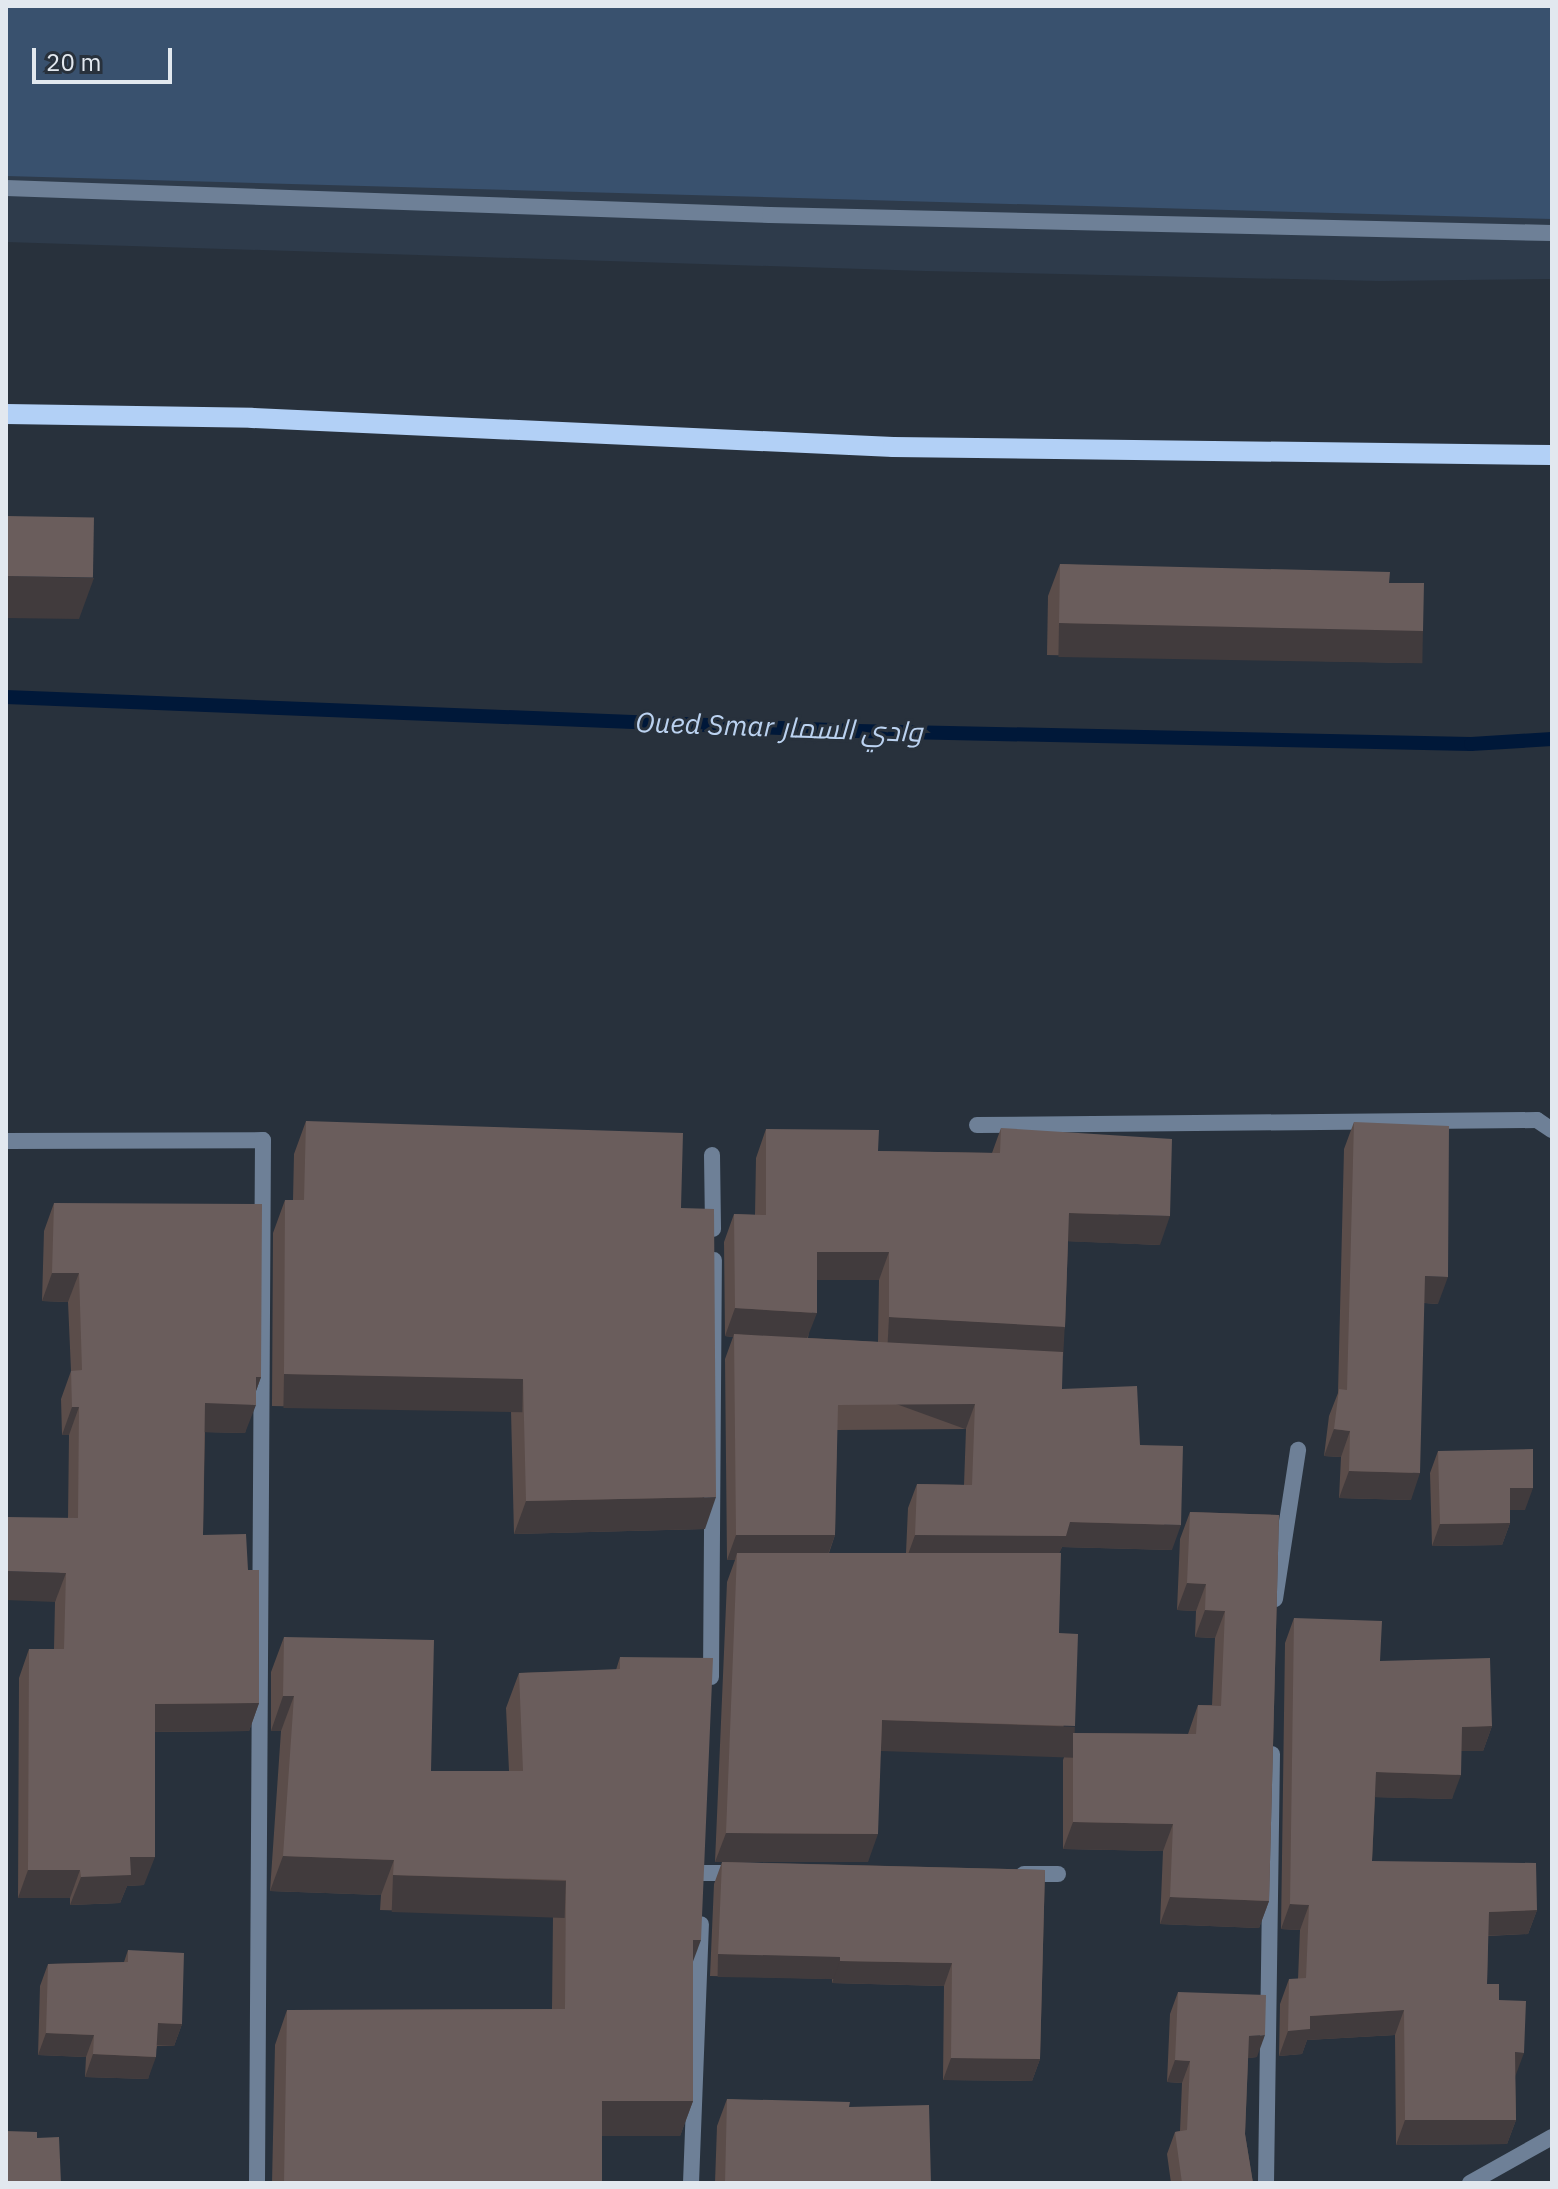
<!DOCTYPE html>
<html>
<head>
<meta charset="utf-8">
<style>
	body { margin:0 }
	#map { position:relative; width:1558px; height:2189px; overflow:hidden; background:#28313c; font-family:"IBM Plex Sans",Cairo,sans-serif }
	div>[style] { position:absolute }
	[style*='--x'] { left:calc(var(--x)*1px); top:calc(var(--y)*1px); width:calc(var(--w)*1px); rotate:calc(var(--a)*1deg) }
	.built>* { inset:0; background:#2e3b4b }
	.green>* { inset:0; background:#39516e }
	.stream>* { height:14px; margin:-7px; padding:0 7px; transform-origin:7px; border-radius:7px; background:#001839 }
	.lane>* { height:16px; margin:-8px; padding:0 8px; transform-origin:8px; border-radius:8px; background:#6e8097 }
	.street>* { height:16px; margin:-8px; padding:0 8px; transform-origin:8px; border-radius:8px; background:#6e8097 }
	.primary>* { height:20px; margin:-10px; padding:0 10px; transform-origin:10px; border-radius:10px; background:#b2d0f6 }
	.wall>* { inset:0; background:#5b4d4a }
	.shaded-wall>* { inset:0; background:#413b3d; transform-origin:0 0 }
	.building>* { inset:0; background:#6a5d5c; transform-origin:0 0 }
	span { translate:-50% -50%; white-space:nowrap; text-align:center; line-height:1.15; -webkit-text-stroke:6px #28313c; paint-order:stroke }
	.water-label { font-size:28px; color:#bbd2f0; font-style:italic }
	.frame { position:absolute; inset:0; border:8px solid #e2e8ef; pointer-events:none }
	.scale { position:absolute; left:32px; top:48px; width:140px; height:36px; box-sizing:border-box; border:4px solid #e2e8ef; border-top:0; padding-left:10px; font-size:24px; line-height:28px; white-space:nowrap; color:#e2e8ef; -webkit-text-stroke:6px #28313c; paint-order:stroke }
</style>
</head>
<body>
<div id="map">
	<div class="built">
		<i style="clip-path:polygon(6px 6px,1552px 6px,1552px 279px,1380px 281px,925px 271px,6px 242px)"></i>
	</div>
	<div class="green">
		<i style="clip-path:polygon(6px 6px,1552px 6px,1552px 219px,6px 176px)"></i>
	</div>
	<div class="stream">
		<i style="--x:6;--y:697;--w:852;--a:2.29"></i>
		<i style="--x:857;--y:731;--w:614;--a:1.21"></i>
		<i style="--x:1471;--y:744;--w:81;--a:-3.5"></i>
	</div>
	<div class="lane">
		<i style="--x:6;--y:188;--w:764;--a:2.02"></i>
		<i style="--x:770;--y:215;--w:782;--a:1.32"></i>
	</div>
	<div class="street">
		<i style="--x:977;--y:1125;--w:560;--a:-0.51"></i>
		<i style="--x:1537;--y:1120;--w:18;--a:34"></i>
		<i style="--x:6;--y:1141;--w:257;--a:-0.2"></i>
		<i style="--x:263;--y:1140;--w:1043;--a:90.33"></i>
		<i style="--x:712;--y:1155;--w:74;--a:89.2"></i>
		<i style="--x:1275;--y:1599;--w:151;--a:-81.2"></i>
		<i style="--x:711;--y:1677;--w:417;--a:-89.6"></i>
		<i style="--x:703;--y:1873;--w:34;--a:0"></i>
		<i style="--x:1024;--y:1874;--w:34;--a:0"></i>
		<i style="--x:691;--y:2183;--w:259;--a:-87.8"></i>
		<i style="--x:1266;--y:2183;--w:429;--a:-89.2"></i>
		<i style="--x:1470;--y:2183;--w:94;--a:-29.3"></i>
	</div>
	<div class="primary">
		<i style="--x:6;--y:414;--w:246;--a:0.9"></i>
		<i style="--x:252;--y:418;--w:642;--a:2.59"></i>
		<i style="--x:893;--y:447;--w:659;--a:0.7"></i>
	</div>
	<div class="wall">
		<i style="clip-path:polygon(1060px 564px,1389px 583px,1423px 631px,1412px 663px,1047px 655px,1048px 596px)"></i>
		<i style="clip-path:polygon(306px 1121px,681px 1208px,705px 1529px,514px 1534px,511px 1411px,272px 1406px,273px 1233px,285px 1200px,293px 1200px,294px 1154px)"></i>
		<i style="clip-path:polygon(1354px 1122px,1438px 1304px,1424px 1303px,1411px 1500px,1339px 1498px,1341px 1457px,1324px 1456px,1329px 1416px,1338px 1393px,1344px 1149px)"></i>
		<i style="clip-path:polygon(evenodd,1001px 1128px,1160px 1245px,1068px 1241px,1065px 1327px,1056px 1352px,1062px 1389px,1140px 1445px,1172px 1550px,1062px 1547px,1059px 1553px,1059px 1633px,1065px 1754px,881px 1749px,868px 1862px,728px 1862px,1045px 1870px,1040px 2059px,1032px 2081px,943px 2080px,944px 1986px,832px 1983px,832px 1979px,710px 1976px,714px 1884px,722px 1862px,715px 1862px,727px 1582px,735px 1560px,727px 1560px,725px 1359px,733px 1337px,725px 1336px,724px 1242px,734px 1214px,755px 1215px,756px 1158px,766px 1129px,878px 1151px,992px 1153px,1001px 1128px,817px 1280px,879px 1280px,878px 1342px,808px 1338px,817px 1280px,1001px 1128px,966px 1429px,964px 1485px,917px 1484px,908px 1508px,906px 1553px,829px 1553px,835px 1535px,837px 1430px,966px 1429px)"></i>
		<i style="clip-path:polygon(54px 1203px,261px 1377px,256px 1391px,245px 1433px,205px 1432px,203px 1535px,248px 1570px,259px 1703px,249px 1731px,155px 1732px,144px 1885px,127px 1886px,120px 1903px,70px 1905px,70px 1898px,18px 1898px,19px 1678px,29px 1649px,54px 1649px,55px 1602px,68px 1518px,69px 1435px,62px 1435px,61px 1399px,71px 1371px,68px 1302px,42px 1301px,44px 1231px)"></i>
		<i style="clip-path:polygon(1438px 1451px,1525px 1510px,1510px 1510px,1510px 1523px,1502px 1545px,1432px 1546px,1430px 1473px)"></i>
		<i style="clip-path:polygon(1190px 1512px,1279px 1515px,1269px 1901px,1259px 1928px,1160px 1924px,1163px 1851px,1063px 1849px,1063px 1760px,1073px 1733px,1188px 1734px,1198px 1705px,1212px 1705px,1215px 1638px,1195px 1637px,1196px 1611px,1177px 1610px,1180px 1539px)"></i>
		<i style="clip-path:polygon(1294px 1618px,1380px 1661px,1492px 1726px,1483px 1751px,1461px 1751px,1452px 1799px,1375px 1797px,1372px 1861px,1537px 1910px,1528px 1934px,1488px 1936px,1487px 1984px,1499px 2000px,1515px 2077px,1516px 2120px,1507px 2144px,1396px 2145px,1395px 2035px,1307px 2040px,1302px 2054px,1279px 2056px,1280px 2004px,1289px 1979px,1298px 1979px,1300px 1930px,1281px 1929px,1285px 1643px)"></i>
		<i style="clip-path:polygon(284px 1637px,431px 1771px,509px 1771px,506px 1708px,519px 1673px,616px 1670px,620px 1657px,693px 1963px,693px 2101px,680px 2136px,602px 2136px,602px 2183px,272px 2183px,275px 2045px,287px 2010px,552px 2009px,553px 1915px,380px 1910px,381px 1895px,270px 1891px,281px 1731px,271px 1731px,271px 1672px)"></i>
		<i style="clip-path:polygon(128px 1950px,182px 2024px,174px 2046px,157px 2046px,148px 2079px,85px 2077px,86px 2057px,38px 2055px,40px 1986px,48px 1964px,124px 1962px)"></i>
		<i style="clip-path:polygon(1178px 1992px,1257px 2057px,1248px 2058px,1245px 2134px,1253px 2183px,1171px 2183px,1167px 2154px,1175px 2132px,1180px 2131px,1182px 2083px,1167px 2082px,1170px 2014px)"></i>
		<i style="clip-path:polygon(727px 2099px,849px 2107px,931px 2183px,715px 2183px,717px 2126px)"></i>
	</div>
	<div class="shaded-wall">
		<i style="clip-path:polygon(6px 576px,94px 578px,79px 619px,6px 618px)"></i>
		<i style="left:1059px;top:623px;width:364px;height:34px;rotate:1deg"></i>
		<i style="clip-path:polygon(1069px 1213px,1170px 1216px,1160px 1245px,1059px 1241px)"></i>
		<i style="clip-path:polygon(817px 1252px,889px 1252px,879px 1280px,807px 1280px)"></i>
		<i style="clip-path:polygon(52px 1273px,79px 1273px,68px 1302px,42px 1301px)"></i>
		<i style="clip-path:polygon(1425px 1276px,1448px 1277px,1438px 1304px,1415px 1302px)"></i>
		<i style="clip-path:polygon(735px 1308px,817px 1313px,806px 1341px,734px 1334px,733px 1337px,725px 1336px)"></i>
		<i style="left:889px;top:1317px;width:176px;height:30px;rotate:3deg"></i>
		<i style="left:284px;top:1374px;width:239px;height:34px;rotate:1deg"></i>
		<i style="clip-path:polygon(256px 1377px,261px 1377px,251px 1405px,256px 1405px,245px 1433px,195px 1432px,205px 1403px)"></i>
		<i style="left:975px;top:1404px;width:27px;height:137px;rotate:110deg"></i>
		<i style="clip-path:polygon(72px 1407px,79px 1407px,69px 1435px,62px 1435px)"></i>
		<i style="clip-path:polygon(1334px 1429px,1350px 1431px,1341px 1457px,1324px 1456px)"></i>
		<i style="clip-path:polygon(1349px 1471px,1420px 1473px,1411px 1500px,1339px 1498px)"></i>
		<i style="clip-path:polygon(1510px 1488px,1533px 1488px,1525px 1510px,1502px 1510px)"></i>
		<i style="clip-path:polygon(716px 1497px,705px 1529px,514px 1534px,526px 1501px)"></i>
		<i style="clip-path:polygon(1070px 1522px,1181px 1525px,1172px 1550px,1062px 1547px,1056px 1561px,906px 1560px,915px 1535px)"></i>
		<i style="clip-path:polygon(1510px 1523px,1502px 1545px,1432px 1546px,1440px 1524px)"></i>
		<i style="clip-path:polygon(736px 1535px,835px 1535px,826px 1560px,737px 1553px,735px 1560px,727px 1560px)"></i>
		<i style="clip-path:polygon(6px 1571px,66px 1573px,55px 1602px,6px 1600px)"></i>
		<i style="clip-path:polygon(1187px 1583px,1206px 1584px,1196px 1611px,1177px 1610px)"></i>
		<i style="clip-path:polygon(1205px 1610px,1225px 1611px,1215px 1638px,1195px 1637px)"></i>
		<i style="clip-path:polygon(283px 1696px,294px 1696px,281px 1731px,271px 1731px)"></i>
		<i style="clip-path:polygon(259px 1703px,249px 1731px,145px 1732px,155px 1704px)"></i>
		<i style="left:882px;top:1720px;width:193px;height:31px;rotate:2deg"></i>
		<i style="clip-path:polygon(1492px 1726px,1483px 1751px,1453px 1751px,1462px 1727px)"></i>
		<i style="clip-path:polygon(1376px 1772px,1461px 1775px,1452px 1799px,1367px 1797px)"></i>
		<i style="clip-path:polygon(1073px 1822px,1173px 1824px,1163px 1851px,1063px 1849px)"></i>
		<i style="clip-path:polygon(726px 1833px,878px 1834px,868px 1862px,715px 1862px)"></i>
		<i style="clip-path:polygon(283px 1856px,394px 1860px,381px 1895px,270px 1891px)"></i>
		<i style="clip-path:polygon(130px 1857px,155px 1857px,144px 1885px,127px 1886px,120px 1903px,70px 1905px,81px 1877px)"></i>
		<i style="clip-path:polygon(28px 1870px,80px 1870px,70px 1898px,18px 1898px)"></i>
		<i style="left:393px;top:1875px;width:173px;height:37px;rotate:2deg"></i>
		<i style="clip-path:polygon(1170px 1897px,1269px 1901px,1259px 1928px,1160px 1924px)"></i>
		<i style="clip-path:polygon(1290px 1904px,1309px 1905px,1300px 1930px,1281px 1929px)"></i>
		<i style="clip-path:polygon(1537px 1910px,1528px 1934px,1480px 1936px,1489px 1912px)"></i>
		<i style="clip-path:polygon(693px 1940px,701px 1940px,688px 1975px)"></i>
		<i style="left:718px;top:1954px;width:122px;height:23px;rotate:1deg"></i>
		<i style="clip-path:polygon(840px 1961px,952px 1963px,944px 1986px,832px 1983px)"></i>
		<i style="clip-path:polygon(1404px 2010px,1395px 2035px,1307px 2040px,1302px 2054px,1279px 2056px,1288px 2031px,1310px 2016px)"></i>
		<i style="clip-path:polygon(158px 2023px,182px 2024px,174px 2046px,150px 2045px)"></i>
		<i style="clip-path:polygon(46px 2033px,94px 2035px,86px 2057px,38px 2055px)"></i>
		<i style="clip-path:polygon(1265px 2035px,1257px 2057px,1241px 2059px,1249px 2036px)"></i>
		<i style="clip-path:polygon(1515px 2052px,1524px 2053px,1515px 2077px)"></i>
		<i style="clip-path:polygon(93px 2054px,156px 2057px,148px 2079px,85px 2077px)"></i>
		<i style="clip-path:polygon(951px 2058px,1040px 2059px,1032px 2081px,943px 2080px)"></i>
		<i style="clip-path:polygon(1175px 2060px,1190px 2061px,1182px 2083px,1167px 2082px)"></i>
		<i style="clip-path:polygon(602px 2101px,693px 2101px,680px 2136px,589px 2136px)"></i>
		<i style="clip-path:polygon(1405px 2120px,1516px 2120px,1507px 2144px,1396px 2145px)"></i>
	</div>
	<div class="building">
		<i style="left:6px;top:516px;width:88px;height:60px;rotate:1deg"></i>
		<i style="clip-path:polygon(1060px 564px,1390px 572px,1389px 583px,1424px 583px,1423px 631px,1059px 623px)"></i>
		<i style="clip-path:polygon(306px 1121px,683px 1133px,681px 1208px,714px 1209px,716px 1497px,526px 1501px,523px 1379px,284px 1374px,285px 1200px,304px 1200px)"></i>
		<i style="clip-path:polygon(1354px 1122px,1449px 1126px,1448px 1277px,1425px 1276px,1420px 1473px,1349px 1471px,1350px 1431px,1334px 1429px,1339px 1389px,1347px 1390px)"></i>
		<i style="clip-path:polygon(1001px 1128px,1172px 1139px,1170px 1216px,1069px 1213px,1065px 1327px,889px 1317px,889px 1252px,817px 1252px,817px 1313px,735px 1308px,734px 1214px,766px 1215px,766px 1129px,879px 1130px,878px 1151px,1000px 1153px)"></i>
		<i style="clip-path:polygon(54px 1203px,262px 1204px,261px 1377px,256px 1377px,256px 1405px,205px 1403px,203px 1535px,246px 1534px,248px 1570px,259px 1570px,259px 1703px,155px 1704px,155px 1857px,130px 1857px,131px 1875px,81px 1877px,80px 1870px,28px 1870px,29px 1649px,64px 1649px,66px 1573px,6px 1571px,6px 1517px,78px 1518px,79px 1407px,72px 1407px,71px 1371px,82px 1370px,79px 1273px,52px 1273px)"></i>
		<i style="clip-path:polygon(734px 1334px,1063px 1352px,1062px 1389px,1137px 1386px,1140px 1445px,1183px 1446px,1181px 1525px,1070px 1522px,1066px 1536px,915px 1535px,917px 1484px,972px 1485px,975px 1404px,838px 1405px,835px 1535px,736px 1535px)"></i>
		<i style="clip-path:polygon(1533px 1449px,1533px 1488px,1510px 1488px,1510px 1523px,1440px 1524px,1438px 1451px)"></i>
		<i style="clip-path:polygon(1190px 1512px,1279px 1515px,1269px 1901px,1170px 1897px,1173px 1824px,1073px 1822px,1073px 1733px,1196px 1734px,1198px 1705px,1221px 1706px,1225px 1611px,1205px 1610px,1206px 1584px,1187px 1583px)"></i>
		<i style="clip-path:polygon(737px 1553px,1061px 1553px,1059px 1633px,1078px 1634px,1075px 1726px,882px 1720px,878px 1834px,726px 1833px)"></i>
		<i style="clip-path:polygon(1294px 1618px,1382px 1621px,1380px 1661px,1490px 1658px,1492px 1726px,1462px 1727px,1461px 1775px,1376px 1772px,1372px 1861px,1536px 1863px,1537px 1910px,1489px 1912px,1487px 1984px,1499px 1984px,1499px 2000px,1526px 2001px,1524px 2053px,1515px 2052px,1516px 2120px,1405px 2120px,1404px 2010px,1310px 2016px,1310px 2029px,1288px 2031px,1289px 1979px,1306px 1978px,1309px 1905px,1290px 1904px)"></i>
		<i style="clip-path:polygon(284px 1637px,434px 1640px,431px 1771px,523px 1771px,519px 1673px,620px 1669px,620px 1657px,713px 1658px,701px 1940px,693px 1940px,693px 2101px,602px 2101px,602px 2183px,284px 2183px,287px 2010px,565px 2009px,566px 1880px,393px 1875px,394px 1860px,283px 1856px,294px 1696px,283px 1696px)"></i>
		<i style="clip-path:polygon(722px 1862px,1045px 1870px,1040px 2059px,951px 2058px,952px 1963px,840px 1961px,840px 1957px,718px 1954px)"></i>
		<i style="clip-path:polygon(128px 1950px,184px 1953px,182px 2024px,158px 2023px,156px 2057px,93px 2054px,94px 2035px,46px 2033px,48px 1964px,128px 1962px)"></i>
		<i style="clip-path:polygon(1178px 1992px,1266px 1995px,1265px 2035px,1249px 2036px,1245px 2134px,1253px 2183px,1182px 2183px,1175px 2132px,1187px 2130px,1190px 2061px,1175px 2060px)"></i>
		<i style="clip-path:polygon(727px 2099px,850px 2102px,849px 2107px,929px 2105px,931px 2183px,725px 2183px)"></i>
		<i style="clip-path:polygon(6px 2131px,37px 2132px,37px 2138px,59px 2137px,61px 2183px,6px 2183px)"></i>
	</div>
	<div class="water-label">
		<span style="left:779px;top:727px;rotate:2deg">Oued Smar وادي السمار</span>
	</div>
	<div class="frame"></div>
	<div class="scale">20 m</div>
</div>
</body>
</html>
